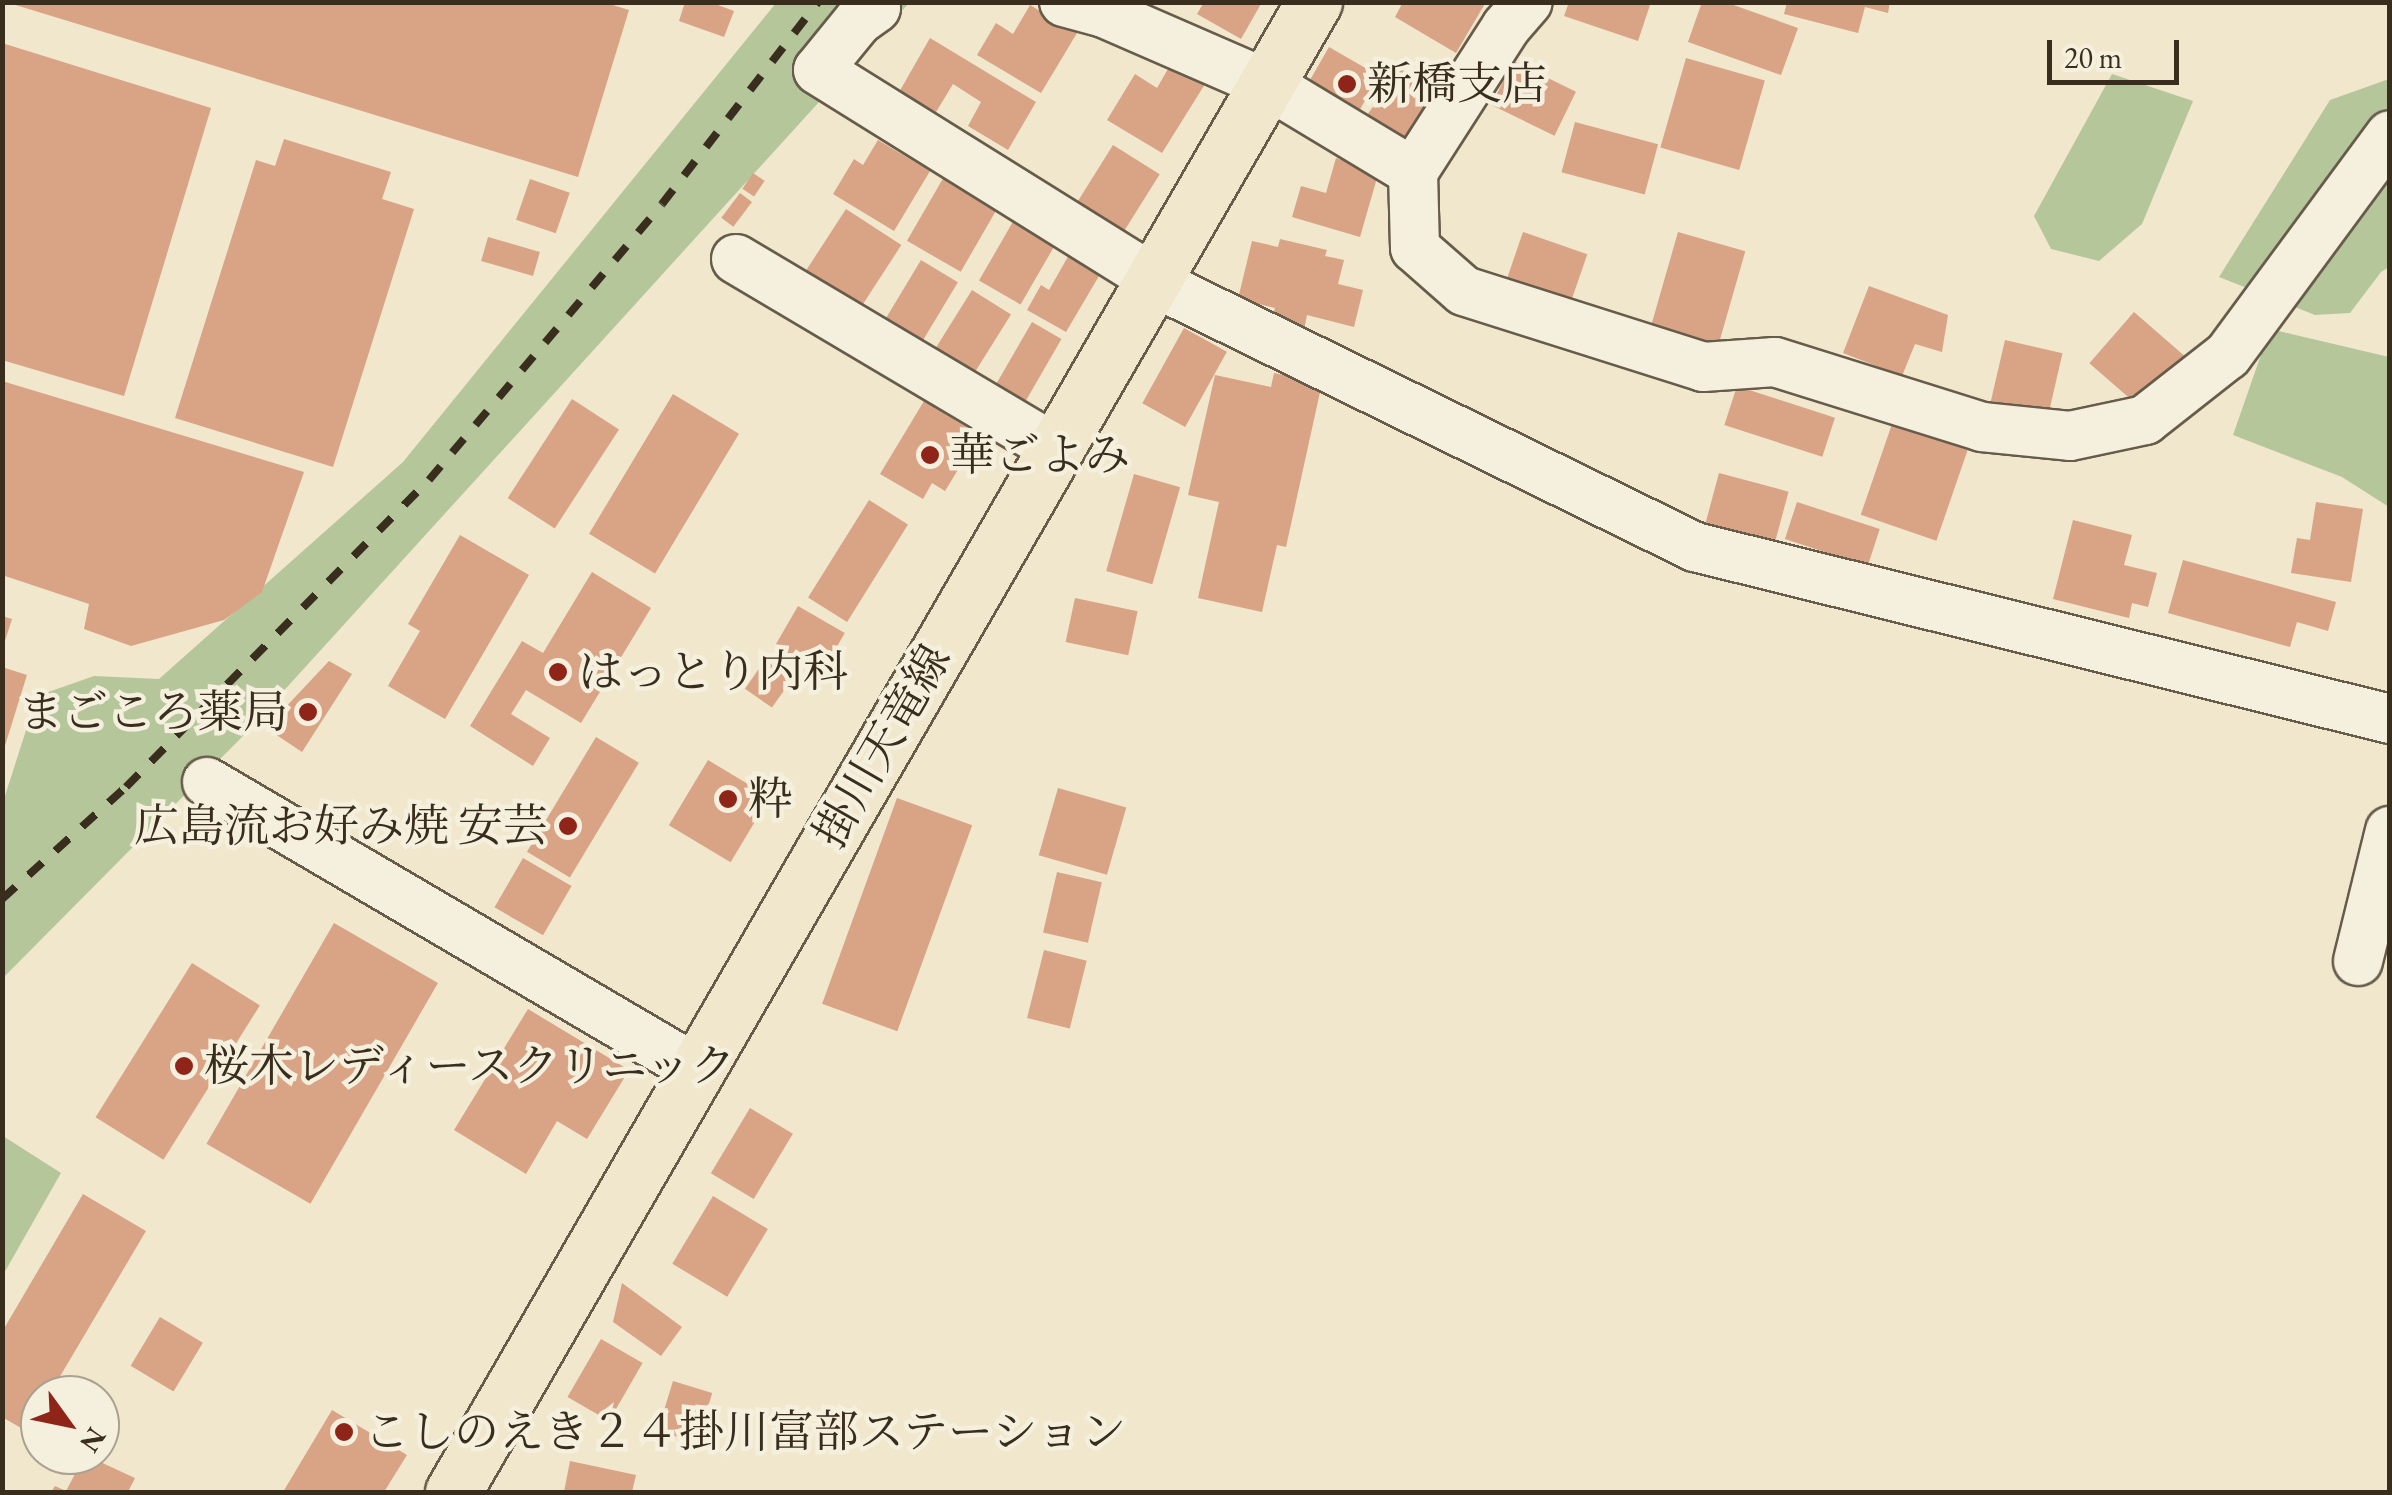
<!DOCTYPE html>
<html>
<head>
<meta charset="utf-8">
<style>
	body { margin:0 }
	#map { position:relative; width:2392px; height:1495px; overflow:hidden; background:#f0e7cd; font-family:"EB Garamond","Noto Serif JP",serif }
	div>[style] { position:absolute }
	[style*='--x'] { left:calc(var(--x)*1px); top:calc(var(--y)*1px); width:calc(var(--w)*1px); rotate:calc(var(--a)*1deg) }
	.green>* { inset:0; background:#b6c69b }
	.building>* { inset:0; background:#d9a385; transform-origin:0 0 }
	.roads { filter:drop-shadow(2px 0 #675c4a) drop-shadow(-2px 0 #675c4a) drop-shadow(0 2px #675c4a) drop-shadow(0 -2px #675c4a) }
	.minor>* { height:48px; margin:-24px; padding:0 24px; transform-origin:24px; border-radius:24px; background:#f5efde }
	.major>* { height:55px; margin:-27.5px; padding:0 27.5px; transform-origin:27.5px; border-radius:27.5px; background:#f0e7cd }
	.rail>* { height:8px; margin-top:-4px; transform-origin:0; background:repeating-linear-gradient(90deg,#392d1e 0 18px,transparent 0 36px) }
	.dots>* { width:28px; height:28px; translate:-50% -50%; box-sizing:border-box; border:5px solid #f5efde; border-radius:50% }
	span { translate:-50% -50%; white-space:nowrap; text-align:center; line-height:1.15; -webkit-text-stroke:9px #f5efde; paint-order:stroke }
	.poi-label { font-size:45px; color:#392d1e }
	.left { translate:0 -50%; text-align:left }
	.right { translate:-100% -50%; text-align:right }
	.street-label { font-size:45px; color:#392d1e }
	.frame { position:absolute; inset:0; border:5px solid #392d1e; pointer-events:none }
	.north { position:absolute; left:20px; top:1375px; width:100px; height:100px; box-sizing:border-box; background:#f5efde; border:2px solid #aaa191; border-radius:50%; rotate:123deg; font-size:28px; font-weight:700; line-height:40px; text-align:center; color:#392d1e }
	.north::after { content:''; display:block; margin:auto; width:35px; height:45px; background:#8f2418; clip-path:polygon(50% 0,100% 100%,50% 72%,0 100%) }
	.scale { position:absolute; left:2047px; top:40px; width:132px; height:45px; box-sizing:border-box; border:5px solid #392d1e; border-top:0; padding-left:12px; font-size:30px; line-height:35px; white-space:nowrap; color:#392d1e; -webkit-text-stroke:8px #f5efde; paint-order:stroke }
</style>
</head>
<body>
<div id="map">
	<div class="green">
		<i style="clip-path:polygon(776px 3px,909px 3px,240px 739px,3px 978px,3px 802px,37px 696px,94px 676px,159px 679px,403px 462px)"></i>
		<i style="clip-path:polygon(2112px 74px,2193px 101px,2142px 224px,2099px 261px,2051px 249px,2034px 216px)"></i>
		<i style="clip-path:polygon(2389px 79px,2389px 267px,2381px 272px,2350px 313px,2315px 315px,2219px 277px,2330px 100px)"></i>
		<i style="clip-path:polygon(2270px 329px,2389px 357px,2389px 507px,2342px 477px,2233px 435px)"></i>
		<i style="clip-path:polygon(3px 1136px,61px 1173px,3px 1275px)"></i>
	</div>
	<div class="building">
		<i style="clip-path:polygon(603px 2px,629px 10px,578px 177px,9px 3px)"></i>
		<i style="clip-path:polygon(685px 2px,710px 2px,734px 11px,724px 37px,679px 21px)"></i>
		<i style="clip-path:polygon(1204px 2px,1262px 2px,1241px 39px,1197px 14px)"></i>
		<i style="clip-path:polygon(1403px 2px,1486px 2px,1456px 53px,1395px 17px)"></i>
		<i style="clip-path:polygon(1569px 2px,1651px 2px,1638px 41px,1564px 16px)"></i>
		<i style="clip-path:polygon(1702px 2px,1725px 2px,1798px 28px,1781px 75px,1688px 42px)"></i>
		<i style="clip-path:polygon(1787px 2px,1890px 2px,1888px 13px,1865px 7px,1858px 33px,1784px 14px)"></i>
		<i style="clip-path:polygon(1030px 5px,1077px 33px,1041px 93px,977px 55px,996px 23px,1013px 34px)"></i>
		<i style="clip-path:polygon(930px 38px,1036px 102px,1008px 150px,968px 126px,981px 102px,953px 84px,936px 112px,898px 94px)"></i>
		<i style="clip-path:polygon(2px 43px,211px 108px,124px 396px,2px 360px)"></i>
		<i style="left:1329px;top:47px;width:58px;height:51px;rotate:30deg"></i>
		<i style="clip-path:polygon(1176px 55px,1210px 76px,1162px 153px,1107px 120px,1135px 74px,1157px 88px)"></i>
		<i style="left:1686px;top:58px;width:82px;height:93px;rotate:16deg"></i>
		<i style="left:1513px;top:61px;width:70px;height:49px;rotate:26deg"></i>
		<i style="left:1400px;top:68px;width:49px;height:67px;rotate:35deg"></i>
		<i style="left:1575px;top:122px;width:86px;height:52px;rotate:15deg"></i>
		<i style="clip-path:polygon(284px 139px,391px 172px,382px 199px,414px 209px,333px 467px,175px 418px,256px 160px,275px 166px)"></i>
		<i style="clip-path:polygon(878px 140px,930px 171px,894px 231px,833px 194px,854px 159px,863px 165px)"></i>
		<i style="left:1113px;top:145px;width:55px;height:72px;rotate:32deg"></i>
		<i style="clip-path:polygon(1336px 158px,1379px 171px,1360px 237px,1292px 217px,1301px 186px,1326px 193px)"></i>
		<i style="left:753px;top:173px;width:14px;height:19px;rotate:34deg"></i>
		<i style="left:945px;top:175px;width:62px;height:76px;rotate:30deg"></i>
		<i style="left:530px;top:179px;width:42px;height:43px;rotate:19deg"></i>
		<i style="left:740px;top:193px;width:15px;height:31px;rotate:37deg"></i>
		<i style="left:846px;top:209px;width:66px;height:85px;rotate:33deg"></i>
		<i style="left:1018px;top:213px;width:48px;height:78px;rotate:30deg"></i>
		<i style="left:1523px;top:232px;width:68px;height:61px;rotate:19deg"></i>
		<i style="left:1678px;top:232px;width:70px;height:97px;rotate:16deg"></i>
		<i style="left:488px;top:237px;width:54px;height:25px;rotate:16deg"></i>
		<i style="clip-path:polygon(1280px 239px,1327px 250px,1325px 256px,1344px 260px,1338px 284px,1363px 290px,1354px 327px,1307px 315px,1304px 330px,1271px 321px,1275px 308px,1238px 299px,1252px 241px,1278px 247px)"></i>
		<i style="clip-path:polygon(1074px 246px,1106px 264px,1066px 332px,1027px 310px,1041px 285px,1049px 290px)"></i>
		<i style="left:921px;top:260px;width:43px;height:78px;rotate:31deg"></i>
		<i style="clip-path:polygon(1869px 286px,1948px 315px,1942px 352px,1915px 344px,1902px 376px,1843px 353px)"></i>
		<i style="left:972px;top:290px;width:46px;height:79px;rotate:32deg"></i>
		<i style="left:2134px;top:312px;width:67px;height:68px;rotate:41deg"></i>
		<i style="left:1032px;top:322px;width:34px;height:77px;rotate:30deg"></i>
		<i style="left:1184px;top:328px;width:49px;height:86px;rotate:29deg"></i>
		<i style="left:2005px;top:340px;width:59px;height:64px;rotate:13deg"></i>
		<i style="clip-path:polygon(1274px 373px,1322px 383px,1286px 547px,1277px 545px,1262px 612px,1198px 598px,1219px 502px,1188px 495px,1215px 375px,1271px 387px)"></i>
		<i style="clip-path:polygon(2px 381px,304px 472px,262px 592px,224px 620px,131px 646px,84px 629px,89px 604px,2px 575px)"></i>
		<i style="left:1737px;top:386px;width:103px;height:41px;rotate:18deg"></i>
		<i style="left:673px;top:394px;width:77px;height:163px;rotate:31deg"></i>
		<i style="left:572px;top:399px;width:56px;height:118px;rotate:33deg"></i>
		<i style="clip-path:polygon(924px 401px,979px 435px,945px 491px,932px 483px,923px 499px,880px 474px)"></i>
		<i style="left:1892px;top:424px;width:80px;height:96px;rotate:19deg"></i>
		<i style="left:1719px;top:473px;width:72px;height:56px;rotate:15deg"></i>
		<i style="left:1134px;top:474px;width:48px;height:101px;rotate:16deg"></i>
		<i style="left:869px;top:500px;width:46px;height:115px;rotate:32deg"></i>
		<i style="left:1797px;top:502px;width:87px;height:39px;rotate:18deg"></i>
		<i style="clip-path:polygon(2316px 502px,2363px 509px,2351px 582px,2291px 573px,2297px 538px,2310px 540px)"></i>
		<i style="clip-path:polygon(2073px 520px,2132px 535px,2124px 565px,2157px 573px,2148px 607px,2132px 603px,2129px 618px,2053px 599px)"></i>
		<i style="clip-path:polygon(460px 535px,529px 575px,445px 719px,388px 686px,420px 631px,408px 624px)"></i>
		<i style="clip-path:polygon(2183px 560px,2336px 602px,2328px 631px,2297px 622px,2290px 647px,2168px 613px)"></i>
		<i style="clip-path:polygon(592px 572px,651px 608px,581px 723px,526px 690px,511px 714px,550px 738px,533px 766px,470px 726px,522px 641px,543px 653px)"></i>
		<i style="left:1075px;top:598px;width:64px;height:45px;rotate:12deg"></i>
		<i style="left:798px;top:606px;width:54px;height:46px;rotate:30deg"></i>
		<i style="clip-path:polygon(2px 616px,12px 619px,3px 647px,2px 646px)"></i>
		<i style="left:765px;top:660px;width:33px;height:35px;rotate:35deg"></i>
		<i style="clip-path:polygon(329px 661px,352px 674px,302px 752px,266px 728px)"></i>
		<i style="clip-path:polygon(2px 667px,27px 675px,3px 752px,2px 751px)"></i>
		<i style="left:596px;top:737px;width:50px;height:134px;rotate:31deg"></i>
		<i style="left:708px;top:760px;width:72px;height:76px;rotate:31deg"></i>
		<i style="left:1058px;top:788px;width:71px;height:70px;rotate:16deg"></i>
		<i style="left:897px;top:798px;width:80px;height:219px;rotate:20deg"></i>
		<i style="left:523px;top:858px;width:56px;height:57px;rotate:30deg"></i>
		<i style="left:1057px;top:872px;width:46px;height:62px;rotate:13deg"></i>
		<i style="left:334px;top:923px;width:120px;height:255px;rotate:30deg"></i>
		<i style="left:1044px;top:950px;width:44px;height:70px;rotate:14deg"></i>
		<i style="left:192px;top:963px;width:80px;height:182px;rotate:32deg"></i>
		<i style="clip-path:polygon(528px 1009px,629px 1070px,587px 1139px,557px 1121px,526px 1174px,454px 1130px)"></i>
		<i style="left:750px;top:1108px;width:50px;height:76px;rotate:31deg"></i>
		<i style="clip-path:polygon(83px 1194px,146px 1231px,49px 1395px,40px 1395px,40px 1411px,28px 1432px,2px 1417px,2px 1332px)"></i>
		<i style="left:713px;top:1196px;width:64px;height:79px;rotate:31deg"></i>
		<i style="clip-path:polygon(622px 1283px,682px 1327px,661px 1356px,613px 1322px)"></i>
		<i style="left:160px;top:1317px;width:50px;height:57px;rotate:31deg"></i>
		<i style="left:601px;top:1339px;width:48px;height:67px;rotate:30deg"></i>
		<i style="left:673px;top:1381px;width:41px;height:52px;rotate:17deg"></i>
		<i style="clip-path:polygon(332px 1410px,407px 1455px,384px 1492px,283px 1492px)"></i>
		<i style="clip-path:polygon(85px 1455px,135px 1478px,128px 1492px,51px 1492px,55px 1486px,66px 1491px)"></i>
		<i style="clip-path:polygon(570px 1461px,636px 1475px,632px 1492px,564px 1492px)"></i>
	</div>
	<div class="roads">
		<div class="minor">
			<i style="--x:874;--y:2;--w:6;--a:72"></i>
			<i style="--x:876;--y:8;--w:22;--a:144"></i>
			<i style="--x:858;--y:21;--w:63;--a:129.2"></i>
			<i style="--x:818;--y:70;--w:422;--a:31.9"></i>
			<i style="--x:1176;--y:293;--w:578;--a:26.08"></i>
			<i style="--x:1695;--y:547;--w:716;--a:13.9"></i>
			<i style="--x:1064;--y:2;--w:41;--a:15.4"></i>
			<i style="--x:1104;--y:13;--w:178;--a:23.5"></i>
			<i style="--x:1267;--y:84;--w:170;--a:31.1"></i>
			<i style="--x:1413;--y:172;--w:172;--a:-57.3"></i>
			<i style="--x:1506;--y:27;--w:33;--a:-49"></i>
			<i style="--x:1413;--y:172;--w:76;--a:88.5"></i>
			<i style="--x:1415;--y:248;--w:65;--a:41.3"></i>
			<i style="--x:1464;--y:291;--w:251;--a:17.6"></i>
			<i style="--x:1703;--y:367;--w:72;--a:-4"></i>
			<i style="--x:1775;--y:362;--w:217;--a:17.4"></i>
			<i style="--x:1982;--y:427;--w:88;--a:5.8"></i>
			<i style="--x:2070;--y:436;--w:77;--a:-12"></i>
			<i style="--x:2145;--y:420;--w:105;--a:-38.1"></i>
			<i style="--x:2228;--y:355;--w:273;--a:-53.6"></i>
			<i style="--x:736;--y:259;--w:370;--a:30.7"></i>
			<i style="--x:207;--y:782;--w:567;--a:30.41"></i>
			<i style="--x:2358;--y:961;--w:134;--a:-76.2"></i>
		</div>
		<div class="major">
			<i style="--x:453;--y:1492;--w:1721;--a:-59.98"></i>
		</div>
	</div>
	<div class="rail">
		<i style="--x:2;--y:899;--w:167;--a:-42.1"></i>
		<i style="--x:126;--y:787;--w:431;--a:-45.4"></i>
		<i style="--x:429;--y:480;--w:361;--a:-49.8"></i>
		<i style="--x:662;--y:204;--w:255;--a:-52.3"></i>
	</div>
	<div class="dots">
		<i style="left:1347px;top:84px;background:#8f2418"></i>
		<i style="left:930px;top:455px;background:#8f2418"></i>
		<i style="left:558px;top:672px;background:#8f2418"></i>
		<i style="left:308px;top:712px;background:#8f2418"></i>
		<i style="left:728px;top:799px;background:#8f2418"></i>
		<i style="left:568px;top:826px;background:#8f2418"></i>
		<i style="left:184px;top:1066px;background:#8f2418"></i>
		<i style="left:344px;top:1432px;background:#8f2418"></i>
	</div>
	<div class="poi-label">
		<span class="left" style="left:1367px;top:84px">新橋支店</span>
		<span class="left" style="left:950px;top:455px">華ごよみ</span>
		<span class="left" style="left:578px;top:672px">はっとり内科</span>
		<span class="right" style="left:288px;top:712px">まごころ薬局</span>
		<span class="left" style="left:748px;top:799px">粋</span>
		<span class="right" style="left:548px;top:826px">広島流お好み焼 安芸</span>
		<span class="left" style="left:204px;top:1066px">桜木レディースクリニック</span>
		<span class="left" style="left:364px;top:1432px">こしのえき２４掛川富部ステーション</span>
	</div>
	<div class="street-label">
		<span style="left:882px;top:746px;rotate:-60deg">掛川天竜線</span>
	</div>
	<div class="frame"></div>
	<div class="north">N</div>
	<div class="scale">20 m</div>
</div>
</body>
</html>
